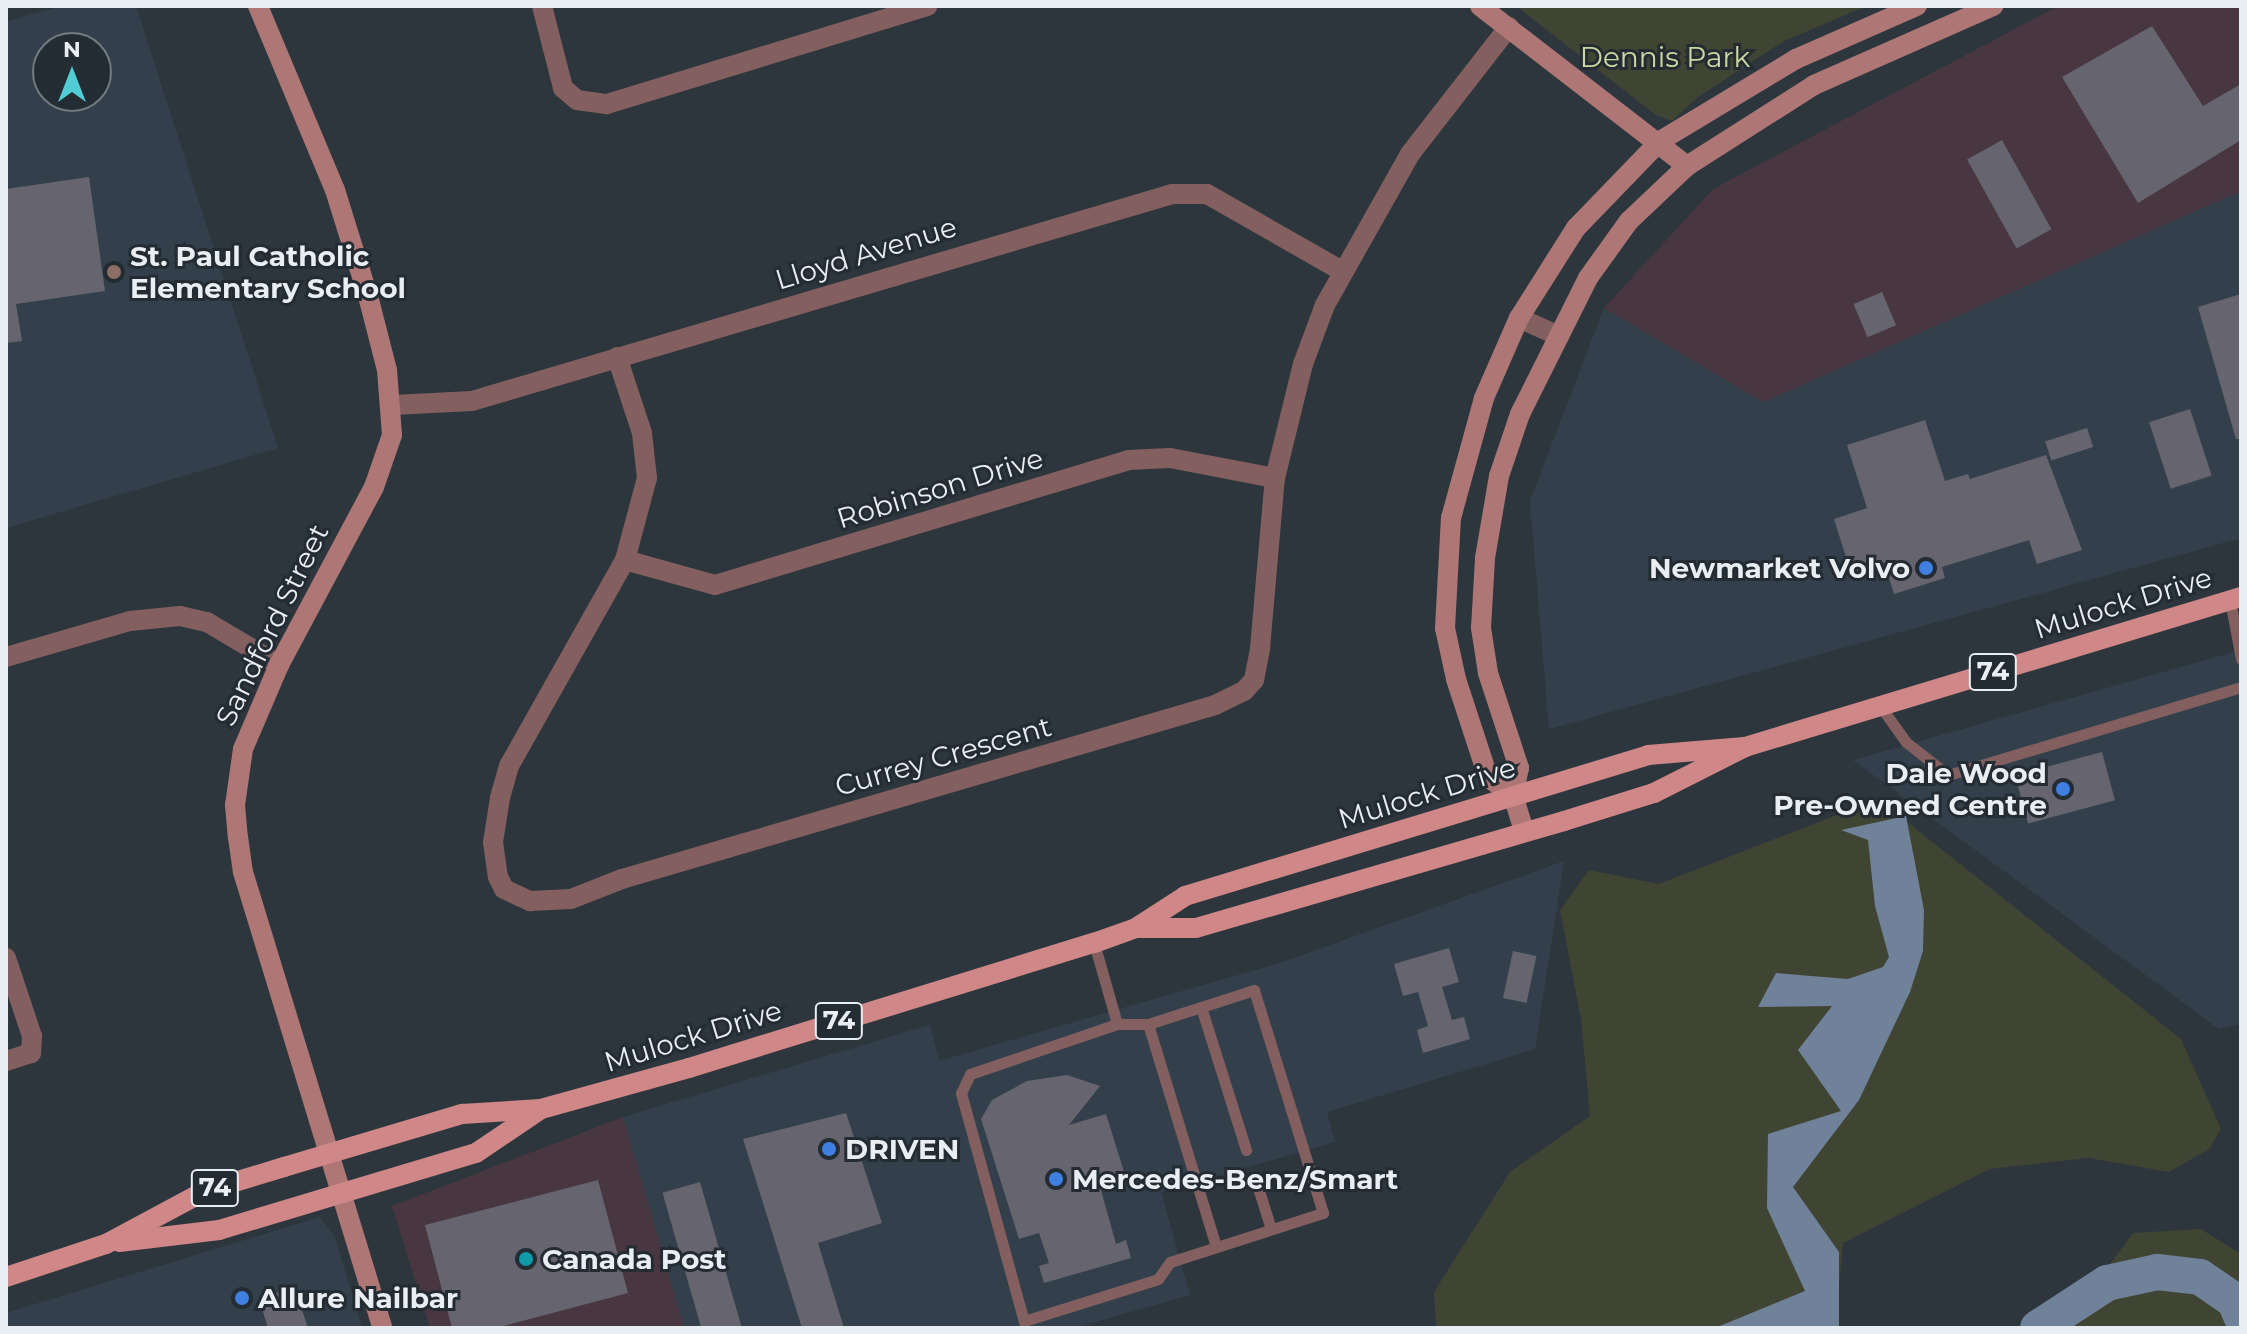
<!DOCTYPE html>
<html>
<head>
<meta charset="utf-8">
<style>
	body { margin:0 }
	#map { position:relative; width:2247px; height:1334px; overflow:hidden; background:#2e363d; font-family:Montserrat,sans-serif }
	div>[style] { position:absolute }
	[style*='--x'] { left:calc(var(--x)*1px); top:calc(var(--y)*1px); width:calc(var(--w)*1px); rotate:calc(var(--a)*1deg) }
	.built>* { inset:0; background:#33404c }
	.industrial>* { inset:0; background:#483640 }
	.green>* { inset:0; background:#404432 }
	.water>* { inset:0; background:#6f829a }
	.river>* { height:36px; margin:-18px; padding:0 18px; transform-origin:18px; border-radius:18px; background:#6f829a }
	.building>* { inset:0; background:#66656f; transform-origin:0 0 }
	.lane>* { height:11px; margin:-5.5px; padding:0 5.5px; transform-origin:5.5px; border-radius:5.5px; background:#83605f }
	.street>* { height:20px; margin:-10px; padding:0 10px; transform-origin:10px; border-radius:10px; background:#83605f }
	.secondary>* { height:20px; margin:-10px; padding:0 10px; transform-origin:10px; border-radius:10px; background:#ae7776 }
	.primary>* { height:20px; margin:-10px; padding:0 10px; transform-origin:10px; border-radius:10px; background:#cf8887 }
	.dots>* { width:22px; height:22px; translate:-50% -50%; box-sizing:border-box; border:4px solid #242c33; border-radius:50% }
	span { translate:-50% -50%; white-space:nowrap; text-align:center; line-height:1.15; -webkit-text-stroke:6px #242c33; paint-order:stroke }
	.shield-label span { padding:2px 6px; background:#242c33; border:2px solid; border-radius:6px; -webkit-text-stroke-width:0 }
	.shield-label { font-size:26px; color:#e9eef3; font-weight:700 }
	.park-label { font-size:28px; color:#cbd7a0 }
	.street-label { font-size:28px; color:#e9eef3 }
	.poi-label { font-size:28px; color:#e9eef3; font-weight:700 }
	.left { translate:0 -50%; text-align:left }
	.right { translate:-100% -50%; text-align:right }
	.frame { position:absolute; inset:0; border:8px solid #e9eef3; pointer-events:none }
	.north { position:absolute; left:32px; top:32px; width:80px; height:80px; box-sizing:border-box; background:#242c33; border:2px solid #737a80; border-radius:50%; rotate:0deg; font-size:22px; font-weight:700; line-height:32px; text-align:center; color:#e9eef3 }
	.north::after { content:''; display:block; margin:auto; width:28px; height:36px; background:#51ccd5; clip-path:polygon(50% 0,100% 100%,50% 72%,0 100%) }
</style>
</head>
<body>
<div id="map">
	<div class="built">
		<i style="clip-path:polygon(evenodd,61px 6px,136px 6px,278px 448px,6px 528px,6px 22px,61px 6px,48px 48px,96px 48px,96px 96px,48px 96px,48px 48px)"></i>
		<i style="clip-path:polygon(2241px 191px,2241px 538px,1549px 729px,1530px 501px,1604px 308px,1763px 402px)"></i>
		<i style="clip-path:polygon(2241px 650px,2241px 1024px,2219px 1029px,1853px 760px)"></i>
		<i style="clip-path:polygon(1564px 861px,1535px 1049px,1327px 1112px,1335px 1142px,1161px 1192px,1190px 1295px,1074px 1328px,684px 1328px,623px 1117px,930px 1025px,939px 1061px,1283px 962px)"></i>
		<i style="clip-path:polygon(320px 1217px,335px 1237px,362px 1328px,6px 1328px,6px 1313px)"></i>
	</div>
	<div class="industrial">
		<i style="clip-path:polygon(2058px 6px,2241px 6px,2241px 191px,1763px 402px,1604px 308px,1713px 189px)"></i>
		<i style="clip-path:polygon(623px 1117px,684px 1328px,430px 1328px,392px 1206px)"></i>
	</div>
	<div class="green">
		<i style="clip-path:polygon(1516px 6px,1867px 6px,1784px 41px,1698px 97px,1672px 121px,1656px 115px)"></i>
		<i style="clip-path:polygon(1878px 799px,2181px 1039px,2221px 1129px,2209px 1149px,2169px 1172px,2089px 1158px,1990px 1169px,1843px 1243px,1837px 1308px,1811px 1328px,1436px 1328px,1434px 1292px,1510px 1172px,1590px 1116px,1581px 1019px,1560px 910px,1589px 870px,1659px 884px)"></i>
		<i style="clip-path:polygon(2201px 1229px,2241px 1254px,2241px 1328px,2062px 1328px,2133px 1233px)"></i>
	</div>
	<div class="water">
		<i style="clip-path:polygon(1906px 816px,1924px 910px,1923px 951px,1910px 992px,1859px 1100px,1793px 1187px,1839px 1252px,1839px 1328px,1715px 1328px,1805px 1291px,1767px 1208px,1768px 1134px,1841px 1111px,1798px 1050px,1832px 1006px,1758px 1007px,1776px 973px,1848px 979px,1883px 967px,1889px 957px,1875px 906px,1868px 840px,1841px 830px)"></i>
	</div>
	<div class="river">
		<i style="--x:2038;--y:1328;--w:82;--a:-33.1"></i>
		<i style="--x:2107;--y:1283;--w:51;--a:-12.4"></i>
		<i style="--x:2157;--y:1272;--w:43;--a:6.6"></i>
		<i style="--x:2200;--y:1277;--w:42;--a:34.4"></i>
		<i style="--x:2235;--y:1301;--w:16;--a:68"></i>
	</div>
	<div class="building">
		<i style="clip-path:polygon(2152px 26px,2203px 106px,2241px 84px,2241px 140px,2138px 203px,2062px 77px)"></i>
		<i style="left:2002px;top:140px;width:102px;height:40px;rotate:61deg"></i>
		<i style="clip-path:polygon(89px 177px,105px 291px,16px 304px,22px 341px,6px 343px,6px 189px)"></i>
		<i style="left:1882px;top:292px;width:36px;height:31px;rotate:67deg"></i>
		<i style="clip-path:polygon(2241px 294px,2241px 439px,2236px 439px,2198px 307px)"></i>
		<i style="left:2190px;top:409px;width:70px;height:43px;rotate:72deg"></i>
		<i style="clip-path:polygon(1925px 420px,1945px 481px,1968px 474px,1970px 479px,2046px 455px,2082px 550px,2037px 564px,2029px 540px,1942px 567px,1945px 578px,1894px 594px,1884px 562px,1851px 573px,1834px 519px,1867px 508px,1847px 445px)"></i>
		<i style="left:2087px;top:428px;width:20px;height:44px;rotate:72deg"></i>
		<i style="left:2102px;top:752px;width:50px;height:90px;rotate:75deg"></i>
		<i style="clip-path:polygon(1449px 948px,1459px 982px,1442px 987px,1452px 1020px,1464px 1017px,1470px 1039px,1423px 1053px,1417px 1030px,1428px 1026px,1418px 992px,1403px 996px,1394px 964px)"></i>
		<i style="left:1513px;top:951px;width:24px;height:48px;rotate:12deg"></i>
		<i style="clip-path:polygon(1067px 1075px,1100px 1086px,1069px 1125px,1106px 1114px,1125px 1175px,1099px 1183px,1116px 1244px,1126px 1240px,1131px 1258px,1044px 1283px,1039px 1266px,1049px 1263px,1039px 1233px,1019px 1239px,981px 1119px,992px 1100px,1027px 1081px)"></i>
		<i style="clip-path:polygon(846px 1113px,882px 1223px,818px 1243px,844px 1328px,802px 1328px,743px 1139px)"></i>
		<i style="clip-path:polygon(598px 1180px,628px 1293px,496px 1328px,452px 1328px,425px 1225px)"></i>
		<i style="left:700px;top:1182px;width:152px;height:39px;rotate:74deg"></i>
		<i style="clip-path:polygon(285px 1290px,297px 1295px,308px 1328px,268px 1328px,259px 1299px)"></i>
	</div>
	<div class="lane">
		<i style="--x:2230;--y:600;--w:60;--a:79.4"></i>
		<i style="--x:1881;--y:707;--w:43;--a:54.5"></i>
		<i style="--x:1906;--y:742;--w:53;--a:38.2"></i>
		<i style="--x:1948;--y:775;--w:306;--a:-16.7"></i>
		<i style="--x:1094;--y:943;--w:84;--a:74.1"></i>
		<i style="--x:1117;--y:1024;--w:155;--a:161.2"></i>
		<i style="--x:970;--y:1074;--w:21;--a:115"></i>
		<i style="--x:961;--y:1093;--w:237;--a:74.6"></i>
		<i style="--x:1024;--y:1321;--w:140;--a:-17.4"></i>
		<i style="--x:1158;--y:1279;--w:21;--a:-55"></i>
		<i style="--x:1170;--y:1262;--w:161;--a:-17.8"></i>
		<i style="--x:1323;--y:1213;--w:233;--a:-107.2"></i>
		<i style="--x:1254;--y:990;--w:111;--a:162.2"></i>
		<i style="--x:1148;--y:1024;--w:31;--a:180"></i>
		<i style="--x:1201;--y:1007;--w:150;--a:72.5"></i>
		<i style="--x:1148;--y:1024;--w:233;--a:73"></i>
		<i style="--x:1255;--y:1178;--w:53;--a:72.6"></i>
	</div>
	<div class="street">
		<i style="--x:542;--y:6;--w:85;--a:75.6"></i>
		<i style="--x:563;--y:88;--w:18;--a:41"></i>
		<i style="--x:577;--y:100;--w:30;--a:8"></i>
		<i style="--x:607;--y:104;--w:335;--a:-17"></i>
		<i style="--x:1519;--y:318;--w:44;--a:24.2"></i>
		<i style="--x:617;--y:357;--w:80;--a:71.8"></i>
		<i style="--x:642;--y:433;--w:45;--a:83.7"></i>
		<i style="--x:647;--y:478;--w:85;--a:105"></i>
		<i style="--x:625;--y:560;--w:236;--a:119.4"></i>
		<i style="--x:509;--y:766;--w:33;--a:106"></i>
		<i style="--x:500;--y:798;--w:45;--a:99"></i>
		<i style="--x:493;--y:842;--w:35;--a:82"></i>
		<i style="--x:498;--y:877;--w:13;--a:63"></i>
		<i style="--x:504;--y:889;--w:29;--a:25"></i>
		<i style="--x:530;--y:901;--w:41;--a:-2.8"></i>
		<i style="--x:571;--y:899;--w:55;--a:-21.4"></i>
		<i style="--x:622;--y:879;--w:618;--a:-16.35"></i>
		<i style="--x:1215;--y:705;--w:32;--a:-26"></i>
		<i style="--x:1244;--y:691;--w:15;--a:-48"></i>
		<i style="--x:1254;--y:680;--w:33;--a:-79"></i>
		<i style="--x:1260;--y:648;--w:171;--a:-85"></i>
		<i style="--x:1275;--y:478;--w:117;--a:-76.2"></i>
		<i style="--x:1303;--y:364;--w:63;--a:-69.6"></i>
		<i style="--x:1325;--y:305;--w:173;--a:-60.6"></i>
		<i style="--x:1410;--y:154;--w:161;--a:-52.1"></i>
		<i style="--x:393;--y:405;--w:79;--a:-2.9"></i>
		<i style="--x:472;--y:401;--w:730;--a:-16.47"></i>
		<i style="--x:1172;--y:194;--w:35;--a:0"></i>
		<i style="--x:1207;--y:194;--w:153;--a:29.7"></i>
		<i style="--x:625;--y:560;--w:93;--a:15.5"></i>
		<i style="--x:715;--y:585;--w:432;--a:-16.8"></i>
		<i style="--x:1128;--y:460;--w:42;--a:-2.7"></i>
		<i style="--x:1170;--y:458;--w:107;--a:10.8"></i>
		<i style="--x:6;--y:657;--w:129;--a:-16.2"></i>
		<i style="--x:130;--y:621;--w:50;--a:-5.7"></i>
		<i style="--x:180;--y:616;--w:28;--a:13"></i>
		<i style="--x:207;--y:622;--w:84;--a:30.8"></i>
		<i style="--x:6;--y:958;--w:82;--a:71.6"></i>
		<i style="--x:32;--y:1036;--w:17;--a:93"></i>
		<i style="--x:31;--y:1053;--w:26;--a:162"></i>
	</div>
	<div class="secondary">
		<i style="--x:258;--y:6;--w:199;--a:67.3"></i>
		<i style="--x:335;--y:190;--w:111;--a:72.7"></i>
		<i style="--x:368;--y:296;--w:76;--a:75.6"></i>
		<i style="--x:387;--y:370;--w:65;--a:85.6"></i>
		<i style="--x:392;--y:435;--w:55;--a:109.1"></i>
		<i style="--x:374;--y:487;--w:202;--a:118.1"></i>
		<i style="--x:279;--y:665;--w:91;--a:113.2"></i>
		<i style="--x:243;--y:749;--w:57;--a:98.1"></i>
		<i style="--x:235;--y:805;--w:32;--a:85"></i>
		<i style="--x:238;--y:837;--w:35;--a:82"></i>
		<i style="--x:243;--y:872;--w:477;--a:73"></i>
		<i style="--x:1480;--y:6;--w:262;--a:37.7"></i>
		<i style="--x:1513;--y:796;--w:31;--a:-143"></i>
		<i style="--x:1488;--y:777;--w:103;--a:-108.1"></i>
		<i style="--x:1456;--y:679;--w:52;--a:-102.2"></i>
		<i style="--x:1445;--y:628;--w:110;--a:-86.9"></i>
		<i style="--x:1451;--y:518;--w:124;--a:-74.6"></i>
		<i style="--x:1484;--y:398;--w:87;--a:-66.4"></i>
		<i style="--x:1519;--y:318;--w:107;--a:-57.7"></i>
		<i style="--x:1576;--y:228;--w:121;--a:-46"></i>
		<i style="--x:1660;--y:141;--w:159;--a:-31.1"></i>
		<i style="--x:1796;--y:59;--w:132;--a:-23.7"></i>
		<i style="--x:1524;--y:831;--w:37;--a:-107"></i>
		<i style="--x:1513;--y:796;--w:29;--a:-78"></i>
		<i style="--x:1519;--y:768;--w:100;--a:-108.1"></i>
		<i style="--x:1488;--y:673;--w:46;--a:-98.8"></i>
		<i style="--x:1481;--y:628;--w:70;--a:-86.7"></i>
		<i style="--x:1485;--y:558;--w:83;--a:-80.3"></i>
		<i style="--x:1499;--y:476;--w:65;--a:-71.3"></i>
		<i style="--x:1520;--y:414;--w:152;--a:-63.4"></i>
		<i style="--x:1588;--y:278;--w:70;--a:-54.3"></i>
		<i style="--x:1629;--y:221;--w:80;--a:-43.5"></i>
		<i style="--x:1687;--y:166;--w:151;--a:-32.5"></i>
		<i style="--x:1814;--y:85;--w:196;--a:-23.8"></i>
	</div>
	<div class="primary">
		<i style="--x:1136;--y:928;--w:60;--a:0"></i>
		<i style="--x:1196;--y:928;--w:383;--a:-16.2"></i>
		<i style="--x:1564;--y:821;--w:94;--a:-17.3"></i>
		<i style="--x:1654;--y:793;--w:102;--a:-26.8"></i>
		<i style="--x:1745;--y:747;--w:518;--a:-16.83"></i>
		<i style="--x:119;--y:1242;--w:101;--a:-6.8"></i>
		<i style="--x:219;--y:1230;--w:268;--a:-16.7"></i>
		<i style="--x:476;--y:1153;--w:75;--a:-34.1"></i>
		<i style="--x:6;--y:1277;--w:105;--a:-18.3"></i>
		<i style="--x:106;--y:1244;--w:112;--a:-28.2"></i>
		<i style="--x:205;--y:1191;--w:83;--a:-16.9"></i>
		<i style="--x:284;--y:1167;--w:186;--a:-16.6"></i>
		<i style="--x:462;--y:1114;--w:79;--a:-3.6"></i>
		<i style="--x:541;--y:1109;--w:154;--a:-15.5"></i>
		<i style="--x:689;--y:1068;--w:424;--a:-17.2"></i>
		<i style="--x:1094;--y:943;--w:45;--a:-19.7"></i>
		<i style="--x:1136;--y:928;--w:59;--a:-33.1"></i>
		<i style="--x:1185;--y:896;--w:484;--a:-16.9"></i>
		<i style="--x:1648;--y:755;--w:97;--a:-4.7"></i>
	</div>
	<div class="dots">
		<i style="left:114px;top:272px;background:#8d6e63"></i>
		<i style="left:1926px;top:568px;background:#3f7fe0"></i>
		<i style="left:2063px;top:789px;background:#3f7fe0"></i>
		<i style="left:829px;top:1149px;background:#3f7fe0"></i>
		<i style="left:1056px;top:1179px;background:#3f7fe0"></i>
		<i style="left:526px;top:1259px;background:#0f9aa8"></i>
		<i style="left:242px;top:1298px;background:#3f7fe0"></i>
	</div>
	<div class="shield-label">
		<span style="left:1993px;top:672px">74</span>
		<span style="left:839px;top:1021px">74</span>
		<span style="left:215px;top:1188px">74</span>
	</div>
	<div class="park-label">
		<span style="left:1665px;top:57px">Dennis Park</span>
	</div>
	<div class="street-label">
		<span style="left:866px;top:253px;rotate:-17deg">Lloyd Avenue</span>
		<span style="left:940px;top:488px;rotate:-17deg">Robinson Drive</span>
		<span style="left:2123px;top:603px;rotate:-17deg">Mulock Drive</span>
		<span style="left:272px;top:625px;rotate:-64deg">Sandford Street</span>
		<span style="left:943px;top:756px;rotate:-16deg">Currey Crescent</span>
		<span style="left:1427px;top:793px;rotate:-17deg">Mulock Drive</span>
		<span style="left:693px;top:1036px;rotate:-17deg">Mulock Drive</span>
	</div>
	<div class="poi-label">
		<span class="left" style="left:130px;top:272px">St. Paul Catholic<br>Elementary School</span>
		<span class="right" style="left:1910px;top:568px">Newmarket Volvo</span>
		<span class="right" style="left:2047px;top:789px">Dale Wood<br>Pre-Owned Centre</span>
		<span class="left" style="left:845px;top:1149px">DRIVEN</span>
		<span class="left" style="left:1072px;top:1179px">Mercedes-Benz/Smart</span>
		<span class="left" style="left:542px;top:1259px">Canada Post</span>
		<span class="left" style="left:258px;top:1298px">Allure Nailbar</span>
	</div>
	<div class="frame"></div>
	<div class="north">N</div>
</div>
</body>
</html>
